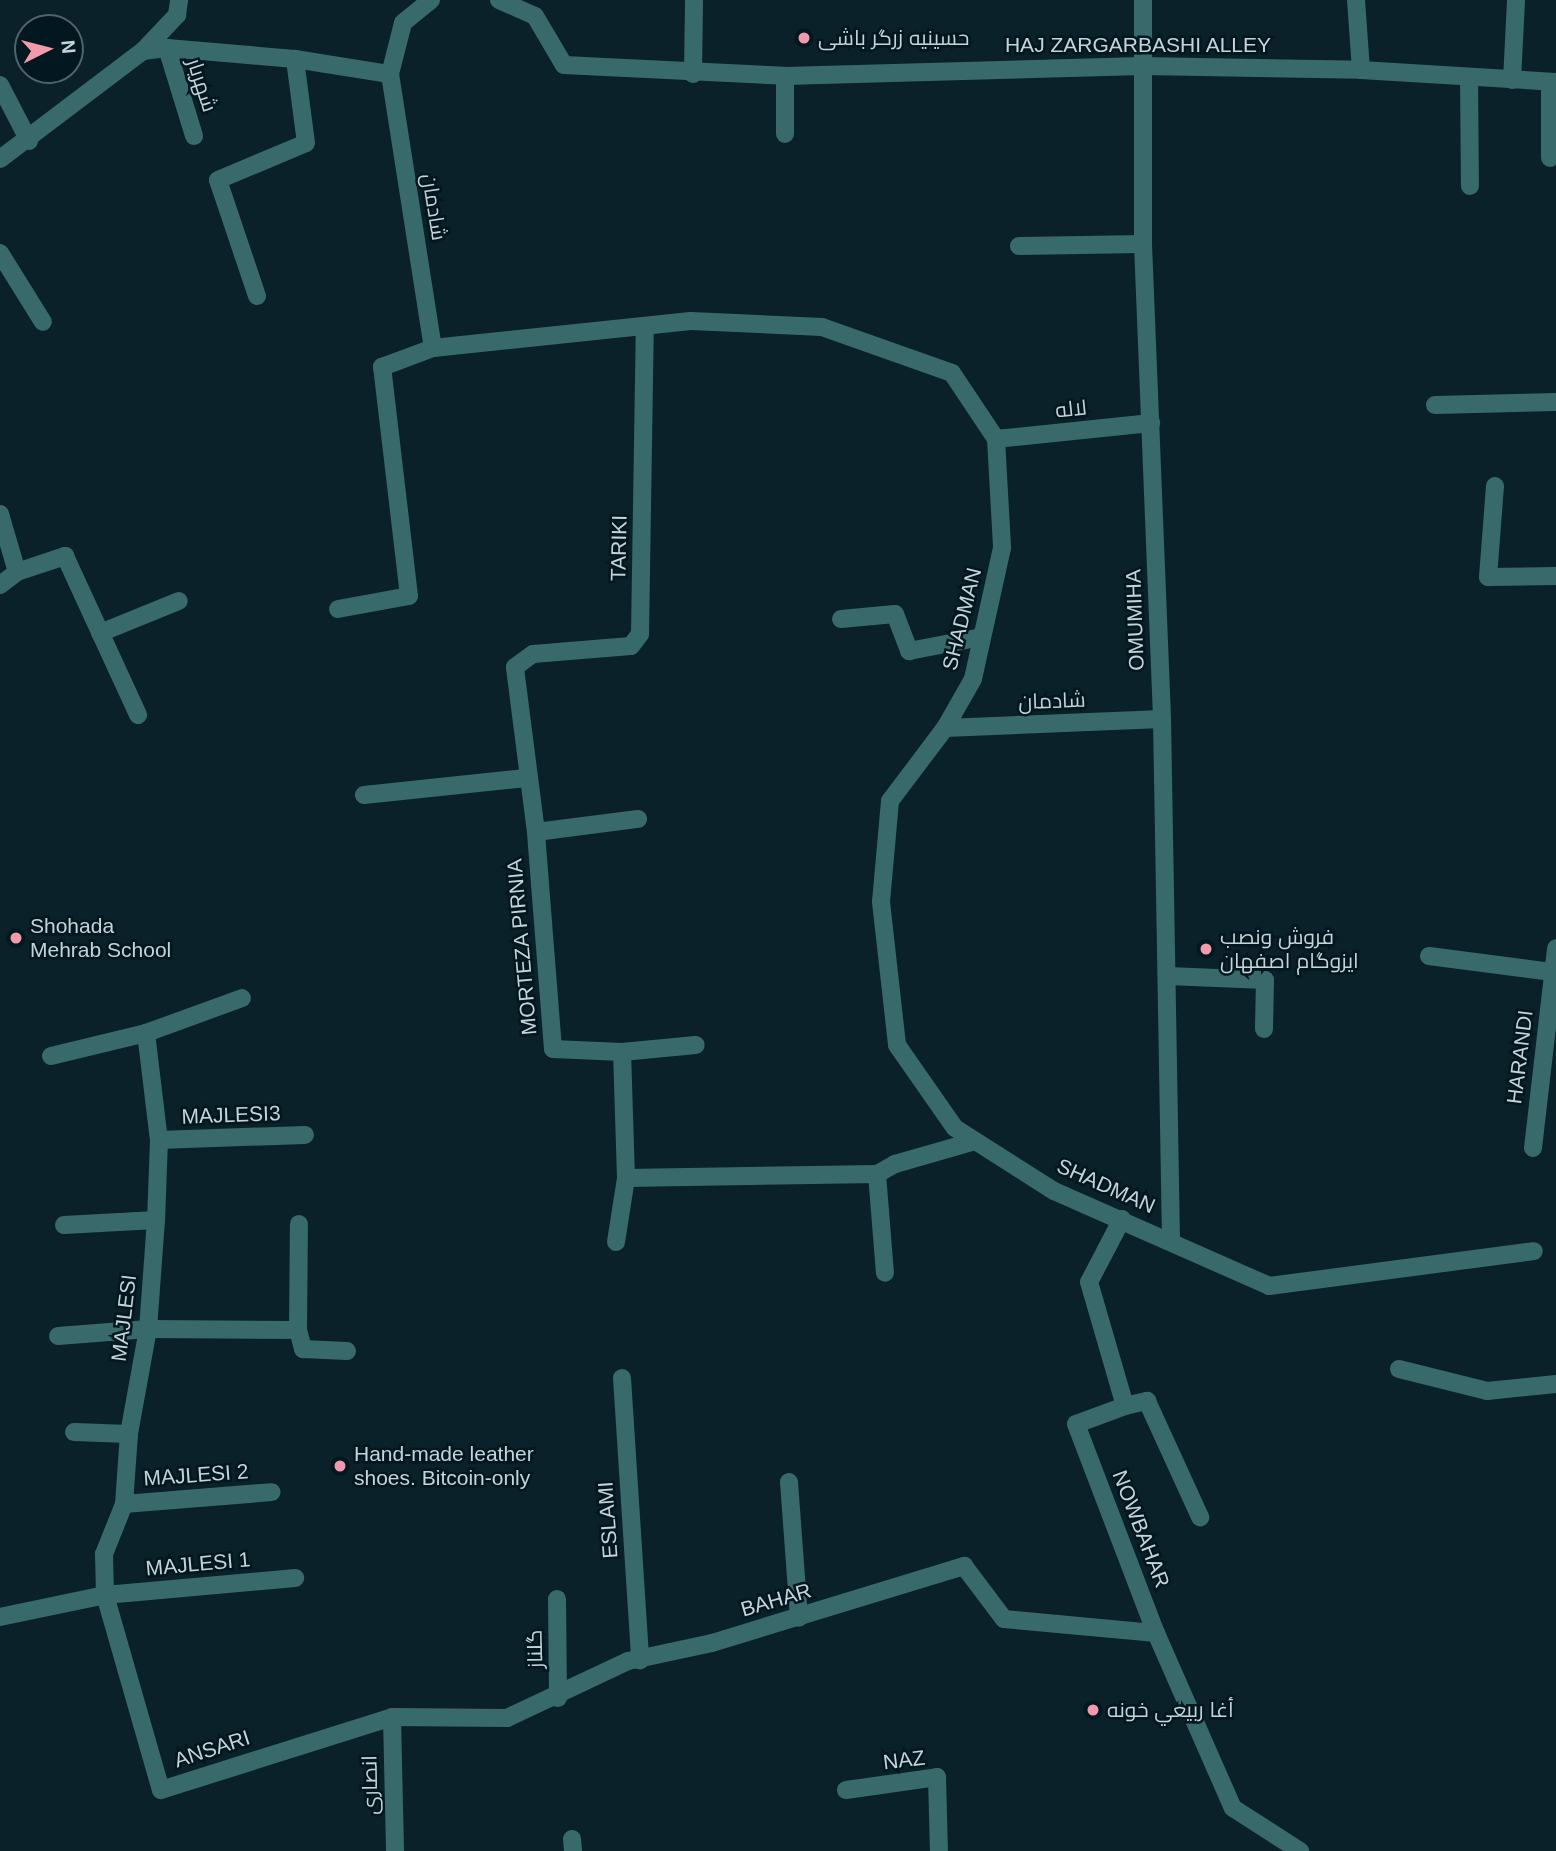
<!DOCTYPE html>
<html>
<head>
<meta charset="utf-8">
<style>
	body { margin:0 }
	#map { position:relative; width:1556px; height:1851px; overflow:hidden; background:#0a2129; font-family:Arial,Cairo,sans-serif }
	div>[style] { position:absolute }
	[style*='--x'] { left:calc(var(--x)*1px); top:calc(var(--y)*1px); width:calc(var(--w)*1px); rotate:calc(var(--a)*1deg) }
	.minor>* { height:18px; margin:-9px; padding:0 9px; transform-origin:9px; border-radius:9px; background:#386a6b }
	.dots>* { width:19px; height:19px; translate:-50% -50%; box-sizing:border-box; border:4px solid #02171f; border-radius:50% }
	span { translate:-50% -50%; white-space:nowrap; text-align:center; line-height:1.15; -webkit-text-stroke:5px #02171f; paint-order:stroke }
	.poi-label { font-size:21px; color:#c6d4d9 }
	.left { translate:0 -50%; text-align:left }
	.street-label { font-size:21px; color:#c6d4d9 }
	.north { position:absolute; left:14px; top:14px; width:70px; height:70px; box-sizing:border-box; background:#02171f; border:2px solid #506369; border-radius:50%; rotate:84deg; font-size:19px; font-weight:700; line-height:28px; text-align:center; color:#c6d4d9 }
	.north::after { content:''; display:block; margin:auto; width:24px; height:32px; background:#f29aac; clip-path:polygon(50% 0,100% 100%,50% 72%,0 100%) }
</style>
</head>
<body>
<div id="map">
	<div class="minor">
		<i style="--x:431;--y:0;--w:36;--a:141"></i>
		<i style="--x:403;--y:23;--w:53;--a:104.3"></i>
		<i style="--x:390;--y:74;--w:277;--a:81.1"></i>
		<i style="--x:499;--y:0;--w:39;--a:24"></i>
		<i style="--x:535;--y:16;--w:57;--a:59.4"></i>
		<i style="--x:564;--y:65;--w:221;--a:2.8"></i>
		<i style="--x:785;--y:76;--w:357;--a:-1.6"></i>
		<i style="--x:1142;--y:66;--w:219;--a:1"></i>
		<i style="--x:1361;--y:70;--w:195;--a:3.5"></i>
		<i style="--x:1143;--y:0;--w:244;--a:90"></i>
		<i style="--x:1143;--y:244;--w:475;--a:87.7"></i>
		<i style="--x:1162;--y:719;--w:520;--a:89.01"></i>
		<i style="--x:1356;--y:0;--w:70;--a:85.9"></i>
		<i style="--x:167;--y:48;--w:92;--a:72.9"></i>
		<i style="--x:143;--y:51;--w:50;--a:-46.6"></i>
		<i style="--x:177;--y:15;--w:15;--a:-82"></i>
		<i style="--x:693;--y:74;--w:74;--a:-89.2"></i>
		<i style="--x:785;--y:76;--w:58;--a:90"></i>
		<i style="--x:1469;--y:77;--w:109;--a:89.5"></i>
		<i style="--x:1512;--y:80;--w:80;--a:-87.1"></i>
		<i style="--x:0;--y:85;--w:63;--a:62.6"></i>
		<i style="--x:1550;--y:158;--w:76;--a:-90"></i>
		<i style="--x:0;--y:159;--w:179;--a:-37.1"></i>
		<i style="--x:143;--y:51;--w:24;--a:-7"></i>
		<i style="--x:167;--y:48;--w:128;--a:4.9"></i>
		<i style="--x:295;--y:59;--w:96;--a:9"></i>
		<i style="--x:1019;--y:246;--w:124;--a:-0.9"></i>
		<i style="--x:0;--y:253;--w:81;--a:58.1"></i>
		<i style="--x:257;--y:296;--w:122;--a:-108.6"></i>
		<i style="--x:218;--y:180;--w:95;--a:-22.8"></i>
		<i style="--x:306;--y:143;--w:85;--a:-97.5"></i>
		<i style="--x:1435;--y:405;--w:121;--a:-1.4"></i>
		<i style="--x:996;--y:439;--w:156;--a:-5.9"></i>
		<i style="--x:1495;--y:486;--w:91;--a:94.4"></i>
		<i style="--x:1488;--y:577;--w:68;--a:-0.8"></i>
		<i style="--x:0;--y:514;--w:60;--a:73.7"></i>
		<i style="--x:17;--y:572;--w:51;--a:-18.4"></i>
		<i style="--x:65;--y:556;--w:175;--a:65.3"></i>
		<i style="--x:0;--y:585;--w:21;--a:-37"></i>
		<i style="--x:338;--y:609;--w:72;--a:-10.4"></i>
		<i style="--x:409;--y:596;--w:231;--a:-96.7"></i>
		<i style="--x:382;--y:367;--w:54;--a:-20.4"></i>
		<i style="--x:433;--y:348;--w:259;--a:-6"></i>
		<i style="--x:691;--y:321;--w:131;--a:2.6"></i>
		<i style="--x:822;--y:327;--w:138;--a:19.5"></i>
		<i style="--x:952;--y:373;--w:79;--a:56.3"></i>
		<i style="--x:996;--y:439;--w:109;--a:86.8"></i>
		<i style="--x:1002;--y:548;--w:134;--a:102.5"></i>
		<i style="--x:973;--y:679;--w:56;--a:119.7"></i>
		<i style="--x:945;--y:728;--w:91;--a:127"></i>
		<i style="--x:890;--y:801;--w:101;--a:95.1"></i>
		<i style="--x:881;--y:902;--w:144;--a:83.6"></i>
		<i style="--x:897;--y:1045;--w:101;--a:55.1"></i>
		<i style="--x:955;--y:1128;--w:117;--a:32.5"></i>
		<i style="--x:1054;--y:1191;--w:235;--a:23.8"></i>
		<i style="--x:1269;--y:1286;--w:267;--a:-7.5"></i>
		<i style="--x:841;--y:619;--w:54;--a:-5.3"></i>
		<i style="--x:895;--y:614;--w:40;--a:69"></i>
		<i style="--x:909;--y:651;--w:74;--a:-10.9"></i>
		<i style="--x:100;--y:633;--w:85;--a:-22.1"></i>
		<i style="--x:945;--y:728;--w:217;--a:-2.4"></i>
		<i style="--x:364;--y:795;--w:163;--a:-6"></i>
		<i style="--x:536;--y:832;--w:103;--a:-7.3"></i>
		<i style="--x:1429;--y:956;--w:125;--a:7.4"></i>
		<i style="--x:1168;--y:976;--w:97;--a:2.4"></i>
		<i style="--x:1265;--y:980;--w:49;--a:91.2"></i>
		<i style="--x:146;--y:1033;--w:102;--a:-20"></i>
		<i style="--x:622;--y:1052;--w:74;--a:-5.4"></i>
		<i style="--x:51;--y:1056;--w:98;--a:-13.6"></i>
		<i style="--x:146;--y:1033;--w:108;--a:83.1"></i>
		<i style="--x:159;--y:1140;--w:80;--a:92.1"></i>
		<i style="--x:156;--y:1220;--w:109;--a:94.2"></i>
		<i style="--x:148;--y:1329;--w:107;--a:100.3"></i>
		<i style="--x:129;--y:1434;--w:70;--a:94.1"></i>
		<i style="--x:124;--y:1504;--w:54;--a:111.8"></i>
		<i style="--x:104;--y:1554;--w:41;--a:88.6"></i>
		<i style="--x:105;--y:1595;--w:203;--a:74"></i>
		<i style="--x:161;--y:1790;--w:242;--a:-17.5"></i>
		<i style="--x:392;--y:1717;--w:115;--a:0.5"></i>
		<i style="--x:507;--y:1718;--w:134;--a:-25.2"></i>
		<i style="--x:628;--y:1661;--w:86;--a:-12.1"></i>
		<i style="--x:712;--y:1643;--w:264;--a:-17"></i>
		<i style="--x:964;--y:1566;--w:66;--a:53"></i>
		<i style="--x:1004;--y:1619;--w:153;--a:5.3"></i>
		<i style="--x:159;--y:1140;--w:146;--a:-2"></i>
		<i style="--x:1533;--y:1148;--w:201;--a:-83.4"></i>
		<i style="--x:877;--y:1174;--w:99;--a:85.4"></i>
		<i style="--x:626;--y:1178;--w:251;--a:-0.9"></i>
		<i style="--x:877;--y:1174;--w:21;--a:-29"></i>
		<i style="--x:895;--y:1164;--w:83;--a:-16"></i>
		<i style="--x:1122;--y:1219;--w:71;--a:117.6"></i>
		<i style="--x:1089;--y:1282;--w:129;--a:73.8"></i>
		<i style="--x:1125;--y:1406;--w:52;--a:159.8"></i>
		<i style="--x:1076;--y:1424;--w:224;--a:69.1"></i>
		<i style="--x:1156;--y:1633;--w:191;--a:66.3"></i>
		<i style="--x:1233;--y:1808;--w:80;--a:32.7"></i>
		<i style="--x:64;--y:1225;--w:92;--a:-3.1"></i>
		<i style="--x:616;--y:1242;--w:65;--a:-81.1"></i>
		<i style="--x:626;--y:1178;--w:126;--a:-91.8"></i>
		<i style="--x:622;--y:1052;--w:69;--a:-177.5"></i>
		<i style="--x:553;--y:1049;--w:218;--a:-94.5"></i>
		<i style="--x:536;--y:832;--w:166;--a:-97.3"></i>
		<i style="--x:515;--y:667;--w:22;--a:-36"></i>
		<i style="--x:533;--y:654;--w:98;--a:-4.7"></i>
		<i style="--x:631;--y:646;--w:15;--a:-53"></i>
		<i style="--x:640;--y:634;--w:308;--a:-89.1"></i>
		<i style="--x:298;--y:1330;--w:106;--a:-89.5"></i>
		<i style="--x:58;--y:1336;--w:90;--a:-4.4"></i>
		<i style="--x:148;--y:1329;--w:150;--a:0.4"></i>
		<i style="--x:298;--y:1330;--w:20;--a:75"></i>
		<i style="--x:303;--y:1349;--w:44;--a:2.6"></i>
		<i style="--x:1399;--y:1369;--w:91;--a:14"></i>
		<i style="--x:1487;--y:1391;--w:69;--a:-5.8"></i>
		<i style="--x:622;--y:1378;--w:283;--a:86.3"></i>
		<i style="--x:1125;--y:1406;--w:23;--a:-13"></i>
		<i style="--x:1147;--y:1401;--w:128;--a:65.4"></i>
		<i style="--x:74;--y:1432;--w:55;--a:2.1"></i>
		<i style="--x:789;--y:1482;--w:136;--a:85.8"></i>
		<i style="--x:124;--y:1504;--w:148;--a:-4.6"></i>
		<i style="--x:557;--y:1599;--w:99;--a:89.4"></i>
		<i style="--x:0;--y:1617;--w:107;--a:-11.8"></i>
		<i style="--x:105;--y:1595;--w:191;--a:-5.1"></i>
		<i style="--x:392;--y:1717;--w:134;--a:88.7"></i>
		<i style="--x:846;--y:1790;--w:92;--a:-8.1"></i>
		<i style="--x:937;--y:1777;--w:74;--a:88.5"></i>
		<i style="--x:572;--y:1839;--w:12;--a:85"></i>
	</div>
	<div class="dots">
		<i style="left:804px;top:38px;background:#f29aac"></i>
		<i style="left:16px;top:938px;background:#f29aac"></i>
		<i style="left:1206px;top:949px;background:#f29aac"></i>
		<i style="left:340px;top:1466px;background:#f29aac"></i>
		<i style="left:1093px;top:1710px;background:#f29aac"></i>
	</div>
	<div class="poi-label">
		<span class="left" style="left:818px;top:38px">حسینیه زرگر باشی</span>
		<span class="left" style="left:30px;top:938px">Shohada<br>Mehrab School</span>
		<span class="left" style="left:1220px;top:949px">فروش ونصب<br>ایزوگام اصفهان</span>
		<span class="left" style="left:354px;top:1466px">Hand-made leather<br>shoes. Bitcoin-only</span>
		<span class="left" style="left:1107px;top:1710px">أغا ربيعي خونه</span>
	</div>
	<div class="street-label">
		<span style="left:1138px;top:45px">HAJ ZARGARBASHI ALLEY</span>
		<span style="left:202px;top:85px;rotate:72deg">شهریار</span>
		<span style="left:434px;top:207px;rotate:81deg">شادمان</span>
		<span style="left:1071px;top:409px;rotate:-6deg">لاله</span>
		<span style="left:619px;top:548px;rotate:-89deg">TARIKI</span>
		<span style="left:962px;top:619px;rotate:-76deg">SHADMAN</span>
		<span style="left:1135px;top:620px;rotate:-92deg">OMUMIHA</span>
		<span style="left:1052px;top:701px;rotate:-2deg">شادمان</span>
		<span style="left:522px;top:947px;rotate:-95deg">MORTEZA PIRNIA</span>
		<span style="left:1520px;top:1057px;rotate:-83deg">HARANDI</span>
		<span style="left:231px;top:1115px;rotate:-2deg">MAJLESI3</span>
		<span style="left:1106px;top:1186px;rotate:24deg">SHADMAN</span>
		<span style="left:124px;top:1318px;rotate:-83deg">MAJLESI</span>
		<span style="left:196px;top:1475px;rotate:-4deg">MAJLESI 2</span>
		<span style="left:608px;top:1520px;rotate:-94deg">ESLAMI</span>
		<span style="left:1141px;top:1529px;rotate:69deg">NOWBAHAR</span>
		<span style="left:198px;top:1564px;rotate:-5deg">MAJLESI 1</span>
		<span style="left:776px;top:1600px;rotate:-16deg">BAHAR</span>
		<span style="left:535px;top:1649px;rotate:-91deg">گلناز</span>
		<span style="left:212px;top:1749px;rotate:-18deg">ANSARI</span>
		<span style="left:904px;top:1760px;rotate:-7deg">NAZ</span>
		<span style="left:370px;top:1785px;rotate:-91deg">انصاری</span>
	</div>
	<div class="north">N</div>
</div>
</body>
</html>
